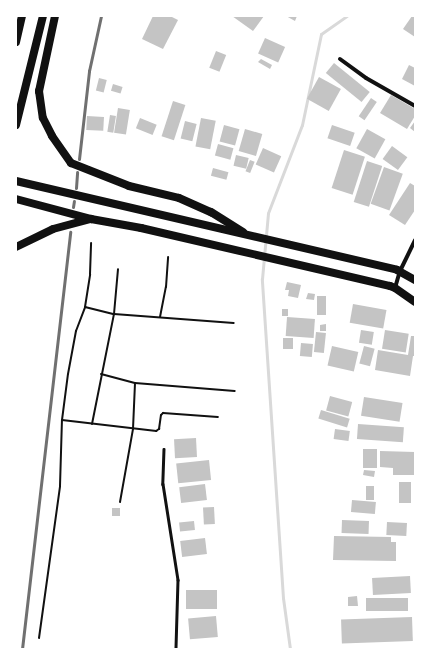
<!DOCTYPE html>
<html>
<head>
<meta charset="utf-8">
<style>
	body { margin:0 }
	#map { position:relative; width:431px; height:665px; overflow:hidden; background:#fff; font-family:"Public Sans",sans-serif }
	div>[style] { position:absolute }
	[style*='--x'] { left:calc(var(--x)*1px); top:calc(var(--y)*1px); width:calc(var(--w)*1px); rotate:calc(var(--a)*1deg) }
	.stream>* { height:3px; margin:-1.5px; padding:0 1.5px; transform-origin:1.5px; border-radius:1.5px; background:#d9d9d9 }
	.building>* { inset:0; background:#c4c4c4; transform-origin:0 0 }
	.path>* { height:2px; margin:-1px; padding:0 1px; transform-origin:1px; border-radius:1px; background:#111 }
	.service>* { height:2.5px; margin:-1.25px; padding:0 1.25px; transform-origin:1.25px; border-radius:1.25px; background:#111 }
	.minor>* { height:4px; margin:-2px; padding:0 2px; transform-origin:2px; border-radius:2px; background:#111 }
	.primary>* { height:8px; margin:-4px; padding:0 4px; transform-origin:4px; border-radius:4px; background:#111 }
	.rail>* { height:3px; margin:-1.5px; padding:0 1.5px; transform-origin:1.5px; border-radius:1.5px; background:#707070 }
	span { translate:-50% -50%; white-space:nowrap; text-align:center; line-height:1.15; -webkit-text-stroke:3px #fff; paint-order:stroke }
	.frame { position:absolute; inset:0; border:17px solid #fff; pointer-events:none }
</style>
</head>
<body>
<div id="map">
	<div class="stream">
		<i style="--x:290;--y:649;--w:51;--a:-97.8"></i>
		<i style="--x:283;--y:598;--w:320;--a:-93.8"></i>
		<i style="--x:262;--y:279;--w:66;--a:-84.8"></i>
		<i style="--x:268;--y:213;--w:94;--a:-68.9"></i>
		<i style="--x:302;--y:125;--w:93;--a:-78.2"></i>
		<i style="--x:321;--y:34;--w:32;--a:-35"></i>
	</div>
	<div class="building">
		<i style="clip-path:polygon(153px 16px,170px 16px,178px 20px,163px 49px,142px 39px)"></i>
		<i style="clip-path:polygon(232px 16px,264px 16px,253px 31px)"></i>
		<i style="clip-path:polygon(286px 16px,297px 16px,295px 21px)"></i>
		<i style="clip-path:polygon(412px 16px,415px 16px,415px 37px,403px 29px)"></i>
		<i style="left:265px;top:38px;width:22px;height:17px;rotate:24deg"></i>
		<i style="left:216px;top:51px;width:11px;height:18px;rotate:22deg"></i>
		<i style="clip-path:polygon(261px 59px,272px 65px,270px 69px,258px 62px)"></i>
		<i style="left:334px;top:63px;width:46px;height:13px;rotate:39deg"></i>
		<i style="clip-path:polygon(409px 65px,415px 68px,415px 86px,402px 79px)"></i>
		<i style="left:319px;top:77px;width:25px;height:25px;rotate:29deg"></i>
		<i style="left:99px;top:78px;width:8px;height:13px;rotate:14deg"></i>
		<i style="left:113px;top:84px;width:10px;height:7px;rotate:17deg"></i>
		<i style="clip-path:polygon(391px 95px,415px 109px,415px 116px,407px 129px,380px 113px)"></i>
		<i style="left:371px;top:98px;width:7px;height:22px;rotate:34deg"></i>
		<i style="left:173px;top:101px;width:13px;height:37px;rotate:18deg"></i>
		<i style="left:118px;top:108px;width:12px;height:25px;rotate:9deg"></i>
		<i style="left:110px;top:115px;width:6px;height:17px;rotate:9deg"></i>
		<i style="left:87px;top:116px;width:17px;height:14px;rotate:3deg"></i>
		<i style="left:140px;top:118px;width:18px;height:11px;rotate:22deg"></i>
		<i style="left:201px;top:118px;width:15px;height:29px;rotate:11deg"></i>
		<i style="left:185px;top:121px;width:12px;height:18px;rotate:14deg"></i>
		<i style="clip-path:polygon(415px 121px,415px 132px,410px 128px)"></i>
		<i style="left:224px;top:125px;width:16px;height:17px;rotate:15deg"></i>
		<i style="left:332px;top:125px;width:24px;height:14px;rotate:19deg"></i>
		<i style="left:245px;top:129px;width:18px;height:23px;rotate:16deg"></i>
		<i style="left:367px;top:129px;width:21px;height:22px;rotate:29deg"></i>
		<i style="left:218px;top:144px;width:16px;height:12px;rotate:15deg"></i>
		<i style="left:392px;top:146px;width:19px;height:16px;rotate:36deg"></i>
		<i style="left:263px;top:148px;width:20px;height:18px;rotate:24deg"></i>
		<i style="left:344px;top:150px;width:22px;height:40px;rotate:18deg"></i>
		<i style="left:236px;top:155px;width:13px;height:11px;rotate:13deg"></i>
		<i style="left:250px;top:160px;width:5px;height:12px;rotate:22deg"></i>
		<i style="left:367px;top:161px;width:16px;height:43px;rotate:18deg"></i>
		<i style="left:384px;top:167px;width:20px;height:39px;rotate:20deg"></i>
		<i style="left:213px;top:168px;width:16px;height:8px;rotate:15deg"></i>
		<i style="clip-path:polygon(410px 183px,415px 186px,415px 210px,405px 225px,389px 215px)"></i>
		<i style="clip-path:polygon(287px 282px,301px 285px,298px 298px,288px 296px,289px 290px,285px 290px)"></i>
		<i style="clip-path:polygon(308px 293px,315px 294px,314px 300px,306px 299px)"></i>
		<i style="left:317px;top:296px;width:9px;height:19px"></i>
		<i style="left:353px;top:304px;width:34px;height:19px;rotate:10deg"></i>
		<i style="left:282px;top:309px;width:6px;height:7px"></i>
		<i style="left:287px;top:317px;width:28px;height:19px;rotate:4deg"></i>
		<i style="clip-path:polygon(326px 324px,326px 331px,320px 331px,320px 325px)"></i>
		<i style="left:361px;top:330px;width:13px;height:13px;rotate:9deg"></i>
		<i style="left:385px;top:330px;width:24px;height:19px;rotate:9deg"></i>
		<i style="left:316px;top:332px;width:10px;height:20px;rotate:6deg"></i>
		<i style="clip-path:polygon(411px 336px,415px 336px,415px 356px,413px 356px,410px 376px,375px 370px,378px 350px,408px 355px)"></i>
		<i style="left:283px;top:338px;width:10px;height:11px"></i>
		<i style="left:301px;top:343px;width:12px;height:13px;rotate:5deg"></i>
		<i style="left:332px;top:346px;width:27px;height:20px;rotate:13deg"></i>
		<i style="left:364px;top:346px;width:11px;height:18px;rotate:15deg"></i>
		<i style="left:330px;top:396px;width:23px;height:15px;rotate:15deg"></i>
		<i style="left:364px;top:397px;width:39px;height:19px;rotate:9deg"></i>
		<i style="left:321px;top:410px;width:30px;height:9px;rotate:17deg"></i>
		<i style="left:358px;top:424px;width:46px;height:15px;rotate:4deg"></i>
		<i style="left:335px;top:429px;width:15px;height:10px;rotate:8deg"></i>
		<i style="left:196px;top:438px;width:19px;height:22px;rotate:87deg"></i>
		<i style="left:363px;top:449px;width:14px;height:19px"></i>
		<i style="clip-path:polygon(380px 451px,415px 452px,415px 475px,393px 475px,393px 468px,380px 467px)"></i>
		<i style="left:209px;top:460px;width:20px;height:33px;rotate:84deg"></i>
		<i style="clip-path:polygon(364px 470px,375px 471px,374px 477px,363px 475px)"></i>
		<i style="left:399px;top:482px;width:12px;height:21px"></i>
		<i style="left:205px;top:484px;width:16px;height:26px;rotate:83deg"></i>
		<i style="left:366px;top:486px;width:8px;height:14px"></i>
		<i style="left:352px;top:500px;width:24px;height:12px;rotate:5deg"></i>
		<i style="left:214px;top:507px;width:17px;height:11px;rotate:87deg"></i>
		<i style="left:120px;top:508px;width:8px;height:8px;rotate:90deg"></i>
		<i style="left:342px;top:520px;width:27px;height:13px;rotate:2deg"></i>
		<i style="left:194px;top:521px;width:9px;height:15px;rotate:84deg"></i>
		<i style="left:387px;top:522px;width:20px;height:13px;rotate:3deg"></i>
		<i style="clip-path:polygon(334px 536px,391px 537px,391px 542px,396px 542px,396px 561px,333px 560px)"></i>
		<i style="left:205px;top:538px;width:16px;height:25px;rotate:83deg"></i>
		<i style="left:410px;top:576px;width:17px;height:38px;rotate:87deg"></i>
		<i style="left:186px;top:590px;width:31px;height:19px"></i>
		<i style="clip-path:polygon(357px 596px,358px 606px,348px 606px,348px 597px)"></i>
		<i style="left:408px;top:598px;width:13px;height:42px;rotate:90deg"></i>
		<i style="left:216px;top:616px;width:21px;height:28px;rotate:85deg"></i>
		<i style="left:412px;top:617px;width:24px;height:71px;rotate:88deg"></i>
	</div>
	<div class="path">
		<i style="--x:85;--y:307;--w:30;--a:14"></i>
		<i style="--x:114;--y:314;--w:120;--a:4.3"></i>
		<i style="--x:160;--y:317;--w:31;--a:-79"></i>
		<i style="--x:166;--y:287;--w:30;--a:-86"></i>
		<i style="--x:101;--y:374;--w:35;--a:15"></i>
		<i style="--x:135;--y:383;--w:100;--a:4.6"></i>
		<i style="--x:62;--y:420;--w:95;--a:6.7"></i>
		<i style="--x:156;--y:431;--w:4;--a:-34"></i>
		<i style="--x:159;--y:429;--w:14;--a:-82"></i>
		<i style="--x:161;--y:415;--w:3;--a:-45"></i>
		<i style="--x:163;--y:413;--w:55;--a:4.2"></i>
		<i style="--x:92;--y:424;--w:112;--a:-78.7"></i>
		<i style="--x:114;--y:314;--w:45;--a:-84.9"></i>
		<i style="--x:120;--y:502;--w:74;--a:-79.9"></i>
		<i style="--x:133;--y:429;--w:46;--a:-87.5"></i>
		<i style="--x:39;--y:638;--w:153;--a:-82.1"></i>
		<i style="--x:60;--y:486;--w:66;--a:-88.3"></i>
		<i style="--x:62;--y:420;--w:46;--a:-82.6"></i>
		<i style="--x:68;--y:374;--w:44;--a:-79.5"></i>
		<i style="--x:76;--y:331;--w:26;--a:-69"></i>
		<i style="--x:85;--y:307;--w:33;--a:-81"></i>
		<i style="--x:90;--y:274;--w:31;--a:-88"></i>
	</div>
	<div class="service">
		<i style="--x:164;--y:449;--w:35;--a:92"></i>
		<i style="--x:163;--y:484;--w:97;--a:81.1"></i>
		<i style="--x:178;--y:580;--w:69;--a:91.7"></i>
	</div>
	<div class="minor">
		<i style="--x:340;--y:59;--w:32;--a:36"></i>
		<i style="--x:366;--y:78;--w:56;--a:29.7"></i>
		<i style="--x:395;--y:288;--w:18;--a:-74"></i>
		<i style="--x:400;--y:271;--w:34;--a:-64"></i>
	</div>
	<div class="primary">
		<i style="--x:55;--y:16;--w:77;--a:102"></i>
		<i style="--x:39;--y:91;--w:27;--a:82"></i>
		<i style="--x:43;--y:118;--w:20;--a:63"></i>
		<i style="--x:52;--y:136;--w:33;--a:55"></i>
		<i style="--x:71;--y:163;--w:62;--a:21.6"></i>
		<i style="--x:129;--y:186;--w:51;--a:13.5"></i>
		<i style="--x:179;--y:198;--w:35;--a:24"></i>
		<i style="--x:211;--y:212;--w:38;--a:32"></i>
		<i style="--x:16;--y:42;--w:27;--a:-77"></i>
		<i style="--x:16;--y:125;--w:112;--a:-76.1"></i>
		<i style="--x:16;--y:181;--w:391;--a:13.1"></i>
		<i style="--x:397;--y:270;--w:21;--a:29"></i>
		<i style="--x:16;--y:199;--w:78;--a:14.9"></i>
		<i style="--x:91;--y:219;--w:51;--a:10.2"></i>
		<i style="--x:141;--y:228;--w:256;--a:13.1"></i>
		<i style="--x:390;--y:286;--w:5;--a:22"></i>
		<i style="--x:395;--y:288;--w:24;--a:35"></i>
		<i style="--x:16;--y:247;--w:41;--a:-25.9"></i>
		<i style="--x:53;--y:229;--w:39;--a:-15"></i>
	</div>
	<div class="rail">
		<i style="--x:79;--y:159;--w:89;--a:-83.5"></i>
		<i style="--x:89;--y:71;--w:56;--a:-77.7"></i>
		<i style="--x:76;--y:188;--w:16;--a:-86"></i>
		<i style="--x:73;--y:207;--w:6;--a:-81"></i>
		<i style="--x:22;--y:649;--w:420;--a:-83.4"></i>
	</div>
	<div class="frame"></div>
</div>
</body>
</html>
